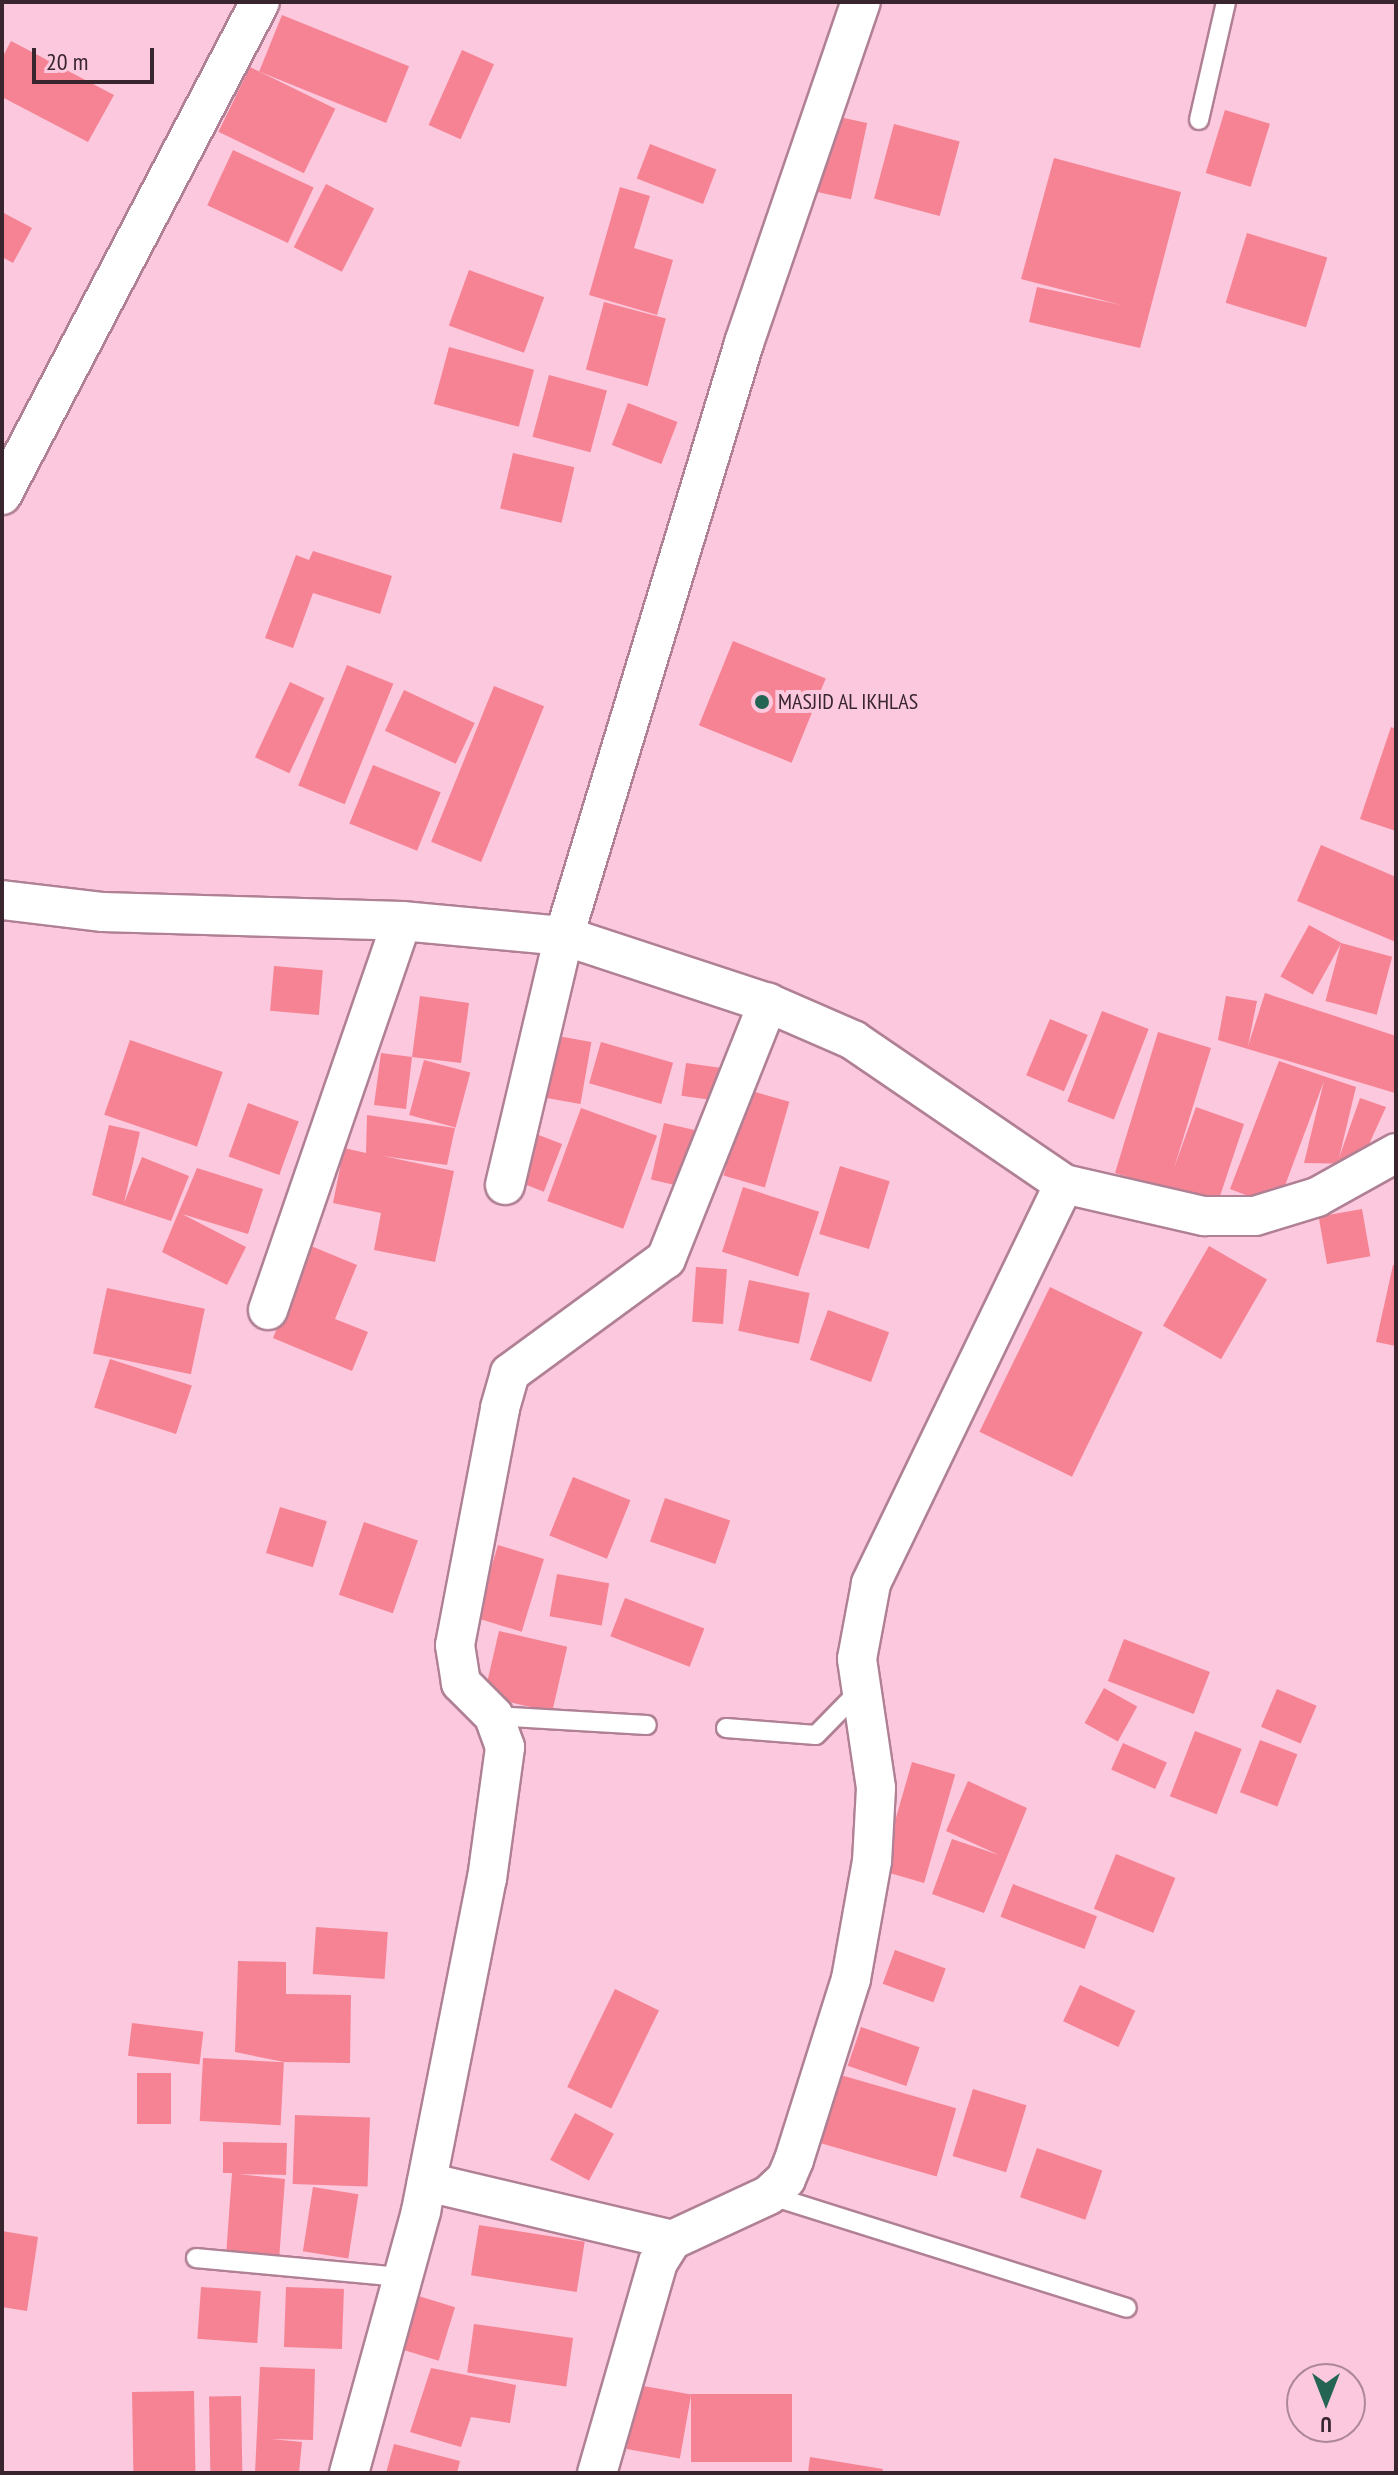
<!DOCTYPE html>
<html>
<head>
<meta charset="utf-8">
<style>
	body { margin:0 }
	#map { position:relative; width:1398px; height:2475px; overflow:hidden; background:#fbc8dd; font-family:"PT Sans Narrow",sans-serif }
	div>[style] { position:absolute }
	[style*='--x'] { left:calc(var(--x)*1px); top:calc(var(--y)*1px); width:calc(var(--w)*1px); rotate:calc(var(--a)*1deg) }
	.building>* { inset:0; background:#f68394; transform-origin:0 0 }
	.roads { filter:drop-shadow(2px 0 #b08094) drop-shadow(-2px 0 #b08094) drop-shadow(0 2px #b08094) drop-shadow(0 -2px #b08094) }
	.service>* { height:18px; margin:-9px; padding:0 9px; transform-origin:9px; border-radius:9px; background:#fff }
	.minor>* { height:38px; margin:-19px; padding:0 19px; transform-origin:19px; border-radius:19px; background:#fff }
	.dots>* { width:22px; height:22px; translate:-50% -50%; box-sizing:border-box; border:4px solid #fbc8dd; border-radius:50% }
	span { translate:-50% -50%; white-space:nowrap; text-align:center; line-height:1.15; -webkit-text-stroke:8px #fbc8dd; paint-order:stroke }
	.poi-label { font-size:22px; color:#38252d }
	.left { translate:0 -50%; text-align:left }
	.frame { position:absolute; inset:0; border:4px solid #38252d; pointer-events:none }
	.north { position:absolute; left:1286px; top:2363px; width:80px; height:80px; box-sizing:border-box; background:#fbc8dd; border:2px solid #ad8797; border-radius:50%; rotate:180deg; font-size:22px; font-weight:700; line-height:32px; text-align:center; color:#38252d }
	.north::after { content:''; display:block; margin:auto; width:28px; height:36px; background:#236452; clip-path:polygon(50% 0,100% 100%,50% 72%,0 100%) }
	.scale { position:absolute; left:32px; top:48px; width:122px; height:36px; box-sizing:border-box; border:4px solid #38252d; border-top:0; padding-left:10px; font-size:24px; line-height:28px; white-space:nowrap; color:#38252d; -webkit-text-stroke:6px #fbc8dd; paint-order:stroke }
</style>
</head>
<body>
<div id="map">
	<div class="building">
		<i style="left:282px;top:15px;width:137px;height:61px;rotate:22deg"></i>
		<i style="clip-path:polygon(11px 41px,114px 95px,88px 142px,2px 97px,2px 58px)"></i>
		<i style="left:462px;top:50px;width:35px;height:82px;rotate:24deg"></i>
		<i style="left:250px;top:67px;width:95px;height:72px;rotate:26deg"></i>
		<i style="left:1225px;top:110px;width:47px;height:66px;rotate:17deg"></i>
		<i style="left:830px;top:115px;width:38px;height:78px;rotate:12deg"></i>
		<i style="left:894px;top:124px;width:68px;height:77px;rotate:15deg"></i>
		<i style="left:650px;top:144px;width:71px;height:37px;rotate:21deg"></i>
		<i style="left:233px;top:150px;width:89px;height:61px;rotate:25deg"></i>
		<i style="clip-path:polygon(1054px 158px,1181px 192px,1140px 348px,1029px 322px,1037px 287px,1121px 305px,1021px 279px)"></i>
		<i style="left:326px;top:184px;width:54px;height:71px;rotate:27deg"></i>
		<i style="clip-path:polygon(620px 187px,650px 196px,634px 248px,673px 260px,657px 315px,589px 295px)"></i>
		<i style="clip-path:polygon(2px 212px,32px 228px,13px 263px,2px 257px)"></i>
		<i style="left:1247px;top:233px;width:84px;height:73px;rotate:17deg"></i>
		<i style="left:469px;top:270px;width:80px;height:59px;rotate:20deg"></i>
		<i style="left:604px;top:302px;width:64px;height:70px;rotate:15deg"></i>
		<i style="left:449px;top:347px;width:88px;height:59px;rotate:15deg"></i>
		<i style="left:549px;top:375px;width:60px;height:64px;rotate:15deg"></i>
		<i style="left:628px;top:403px;width:53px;height:45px;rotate:21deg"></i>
		<i style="left:513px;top:453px;width:63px;height:57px;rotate:13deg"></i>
		<i style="clip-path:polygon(313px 551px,392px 576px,380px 614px,313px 593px,293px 648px,265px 638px,296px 555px,309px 560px)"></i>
		<i style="left:733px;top:641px;width:100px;height:91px;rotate:22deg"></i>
		<i style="left:347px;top:665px;width:50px;height:130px;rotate:22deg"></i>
		<i style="left:290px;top:682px;width:38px;height:83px;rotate:25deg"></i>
		<i style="left:494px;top:686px;width:54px;height:168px;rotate:22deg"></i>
		<i style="left:404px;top:690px;width:78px;height:45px;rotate:25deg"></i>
		<i style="clip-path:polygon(1391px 727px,1396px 729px,1396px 831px,1360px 819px)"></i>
		<i style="left:373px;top:765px;width:73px;height:63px;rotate:22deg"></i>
		<i style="clip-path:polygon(1321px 845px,1396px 877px,1396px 942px,1297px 901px)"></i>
		<i style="left:1309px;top:925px;width:37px;height:59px;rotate:29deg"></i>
		<i style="left:1341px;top:943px;width:53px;height:60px;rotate:15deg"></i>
		<i style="left:274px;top:966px;width:49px;height:45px;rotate:5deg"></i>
		<i style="clip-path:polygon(1265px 993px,1396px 1036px,1395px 1093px,1218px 1040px,1226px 996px,1257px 1001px,1248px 1046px)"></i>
		<i style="clip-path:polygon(420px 996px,469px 1003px,461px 1063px,412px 1057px,406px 1109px,374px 1105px,381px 1053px,412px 1057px)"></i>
		<i style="left:1102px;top:1011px;width:50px;height:97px;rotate:21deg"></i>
		<i style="left:1050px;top:1019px;width:41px;height:61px;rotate:23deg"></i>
		<i style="clip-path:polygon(1158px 1032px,1211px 1048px,1174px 1168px,1196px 1107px,1244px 1124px,1217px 1205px,1115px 1173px)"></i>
		<i style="left:552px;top:1035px;width:40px;height:63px;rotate:10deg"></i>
		<i style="left:130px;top:1040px;width:98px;height:79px;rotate:19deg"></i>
		<i style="left:601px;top:1042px;width:75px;height:43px;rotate:16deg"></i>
		<i style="left:424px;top:1060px;width:48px;height:57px;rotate:15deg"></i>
		<i style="clip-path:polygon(1279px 1061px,1356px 1087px,1339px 1158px,1360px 1098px,1386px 1107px,1360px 1164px,1304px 1163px,1324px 1081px,1277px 1207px,1230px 1189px)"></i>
		<i style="left:686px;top:1063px;width:45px;height:33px;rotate:8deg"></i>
		<i style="left:748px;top:1090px;width:43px;height:89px;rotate:16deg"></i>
		<i style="left:248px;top:1103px;width:54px;height:57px;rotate:20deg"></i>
		<i style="left:581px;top:1108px;width:81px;height:99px;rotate:20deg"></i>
		<i style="clip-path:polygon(367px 1115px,455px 1128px,447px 1165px,383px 1156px,454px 1171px,435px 1262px,374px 1250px,381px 1213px,333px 1203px,344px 1148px,366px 1153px)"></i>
		<i style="left:664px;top:1123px;width:39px;height:58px;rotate:13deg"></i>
		<i style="clip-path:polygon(109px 1125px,140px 1132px,124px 1203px,142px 1157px,189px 1176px,171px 1221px,92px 1195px)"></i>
		<i style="left:536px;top:1134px;width:28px;height:51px;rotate:21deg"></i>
		<i style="left:840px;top:1166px;width:52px;height:71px;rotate:17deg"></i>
		<i style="clip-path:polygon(197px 1168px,263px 1189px,248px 1234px,182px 1214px,246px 1247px,227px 1285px,162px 1252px)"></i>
		<i style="left:743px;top:1187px;width:80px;height:68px;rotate:18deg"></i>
		<i style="left:1362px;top:1209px;width:48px;height:44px;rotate:80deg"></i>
		<i style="clip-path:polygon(311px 1246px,357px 1265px,335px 1319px,368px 1332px,352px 1371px,273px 1338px)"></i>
		<i style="left:1209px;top:1246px;width:67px;height:92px;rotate:30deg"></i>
		<i style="clip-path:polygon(1393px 1265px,1396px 1265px,1396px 1346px,1376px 1342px)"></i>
		<i style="left:696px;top:1267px;width:31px;height:55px;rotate:4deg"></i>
		<i style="left:749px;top:1280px;width:62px;height:52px;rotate:12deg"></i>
		<i style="left:1050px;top:1287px;width:103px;height:161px;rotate:26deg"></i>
		<i style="left:107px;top:1288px;width:100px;height:67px;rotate:12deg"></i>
		<i style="left:828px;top:1310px;width:65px;height:53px;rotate:20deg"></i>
		<i style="left:110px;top:1359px;width:86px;height:51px;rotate:18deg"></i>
		<i style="left:573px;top:1477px;width:62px;height:63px;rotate:22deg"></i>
		<i style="left:665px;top:1498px;width:69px;height:46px;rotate:19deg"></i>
		<i style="left:280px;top:1507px;width:49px;height:48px;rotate:17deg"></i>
		<i style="left:364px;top:1522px;width:57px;height:77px;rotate:19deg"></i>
		<i style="left:498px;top:1545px;width:48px;height:76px;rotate:17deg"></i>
		<i style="left:557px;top:1574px;width:53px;height:43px;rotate:10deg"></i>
		<i style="left:625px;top:1598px;width:85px;height:41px;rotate:21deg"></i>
		<i style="left:499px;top:1631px;width:70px;height:67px;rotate:13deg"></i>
		<i style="left:1124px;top:1639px;width:92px;height:45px;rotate:21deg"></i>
		<i style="left:1104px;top:1688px;width:38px;height:40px;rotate:29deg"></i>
		<i style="left:1277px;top:1689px;width:43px;height:41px;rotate:23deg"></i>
		<i style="left:1195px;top:1731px;width:50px;height:70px;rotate:21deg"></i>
		<i style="left:1260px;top:1740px;width:40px;height:56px;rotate:21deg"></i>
		<i style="left:1123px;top:1743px;width:48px;height:29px;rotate:24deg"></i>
		<i style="left:912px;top:1762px;width:45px;height:113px;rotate:16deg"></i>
		<i style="clip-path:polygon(968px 1781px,1027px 1808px,984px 1913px,932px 1894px,952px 1839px,999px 1855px,946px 1831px)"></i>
		<i style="left:1116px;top:1854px;width:64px;height:59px;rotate:22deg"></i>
		<i style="left:1013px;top:1884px;width:90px;height:35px;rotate:21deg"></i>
		<i style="left:316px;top:1927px;width:72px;height:47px;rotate:4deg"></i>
		<i style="left:895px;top:1950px;width:54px;height:36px;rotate:20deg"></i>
		<i style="clip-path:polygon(238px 1961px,286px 1962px,286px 1994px,351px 1995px,350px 2063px,284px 2062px,235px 2052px)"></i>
		<i style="left:1080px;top:1985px;width:61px;height:40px;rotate:25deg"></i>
		<i style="left:615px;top:1989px;width:49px;height:109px;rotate:26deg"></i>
		<i style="left:132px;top:2023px;width:72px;height:33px;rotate:7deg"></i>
		<i style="left:861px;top:2027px;width:62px;height:41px;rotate:19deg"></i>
		<i style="left:203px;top:2058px;width:81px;height:63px;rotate:3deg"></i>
		<i style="left:137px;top:2073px;width:34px;height:51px"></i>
		<i style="left:837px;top:2074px;width:124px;height:71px;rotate:16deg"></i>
		<i style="left:973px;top:2089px;width:56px;height:70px;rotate:17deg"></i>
		<i style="left:575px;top:2113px;width:44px;height:53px;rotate:28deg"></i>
		<i style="left:295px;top:2115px;width:75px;height:69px;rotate:2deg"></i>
		<i style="clip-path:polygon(223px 2142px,287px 2143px,286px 2175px,238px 2174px,285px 2179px,279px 2260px,226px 2256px,232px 2173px,223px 2173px)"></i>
		<i style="left:1037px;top:2148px;width:69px;height:52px;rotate:19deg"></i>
		<i style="left:313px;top:2187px;width:46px;height:65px;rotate:9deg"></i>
		<i style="left:479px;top:2225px;width:107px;height:51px;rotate:9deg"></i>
		<i style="clip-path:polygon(2px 2231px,38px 2237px,27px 2311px,2px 2307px)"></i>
		<i style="left:201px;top:2287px;width:60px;height:52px;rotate:4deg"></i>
		<i style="left:286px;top:2287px;width:58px;height:60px;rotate:2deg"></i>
		<i style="left:412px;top:2294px;width:45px;height:56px;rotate:17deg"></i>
		<i style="left:474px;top:2324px;width:100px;height:49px;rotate:8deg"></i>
		<i style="clip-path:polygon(260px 2367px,315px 2369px,313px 2440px,271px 2439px,302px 2442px,299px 2473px,255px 2473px)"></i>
		<i style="clip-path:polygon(431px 2368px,516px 2385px,510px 2423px,471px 2417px,461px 2447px,410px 2432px)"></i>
		<i style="left:638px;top:2385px;width:54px;height:65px;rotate:10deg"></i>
		<i style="left:194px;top:2391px;width:82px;height:62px;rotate:89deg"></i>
		<i style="left:691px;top:2394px;width:101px;height:68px"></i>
		<i style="left:241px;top:2396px;width:77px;height:32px;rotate:89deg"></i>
		<i style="clip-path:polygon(394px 2444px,460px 2461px,457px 2473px,386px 2473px)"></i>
		<i style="clip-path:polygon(810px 2457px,883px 2469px,882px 2473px,808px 2473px)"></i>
	</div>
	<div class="roads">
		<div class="service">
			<i style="--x:1199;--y:120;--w:121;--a:-77.1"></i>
			<i style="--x:494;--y:1716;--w:153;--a:3.4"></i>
			<i style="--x:726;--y:1728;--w:90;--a:4.4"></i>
			<i style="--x:816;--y:1735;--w:63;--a:-45.6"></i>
			<i style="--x:769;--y:2195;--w:375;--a:17.5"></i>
			<i style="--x:196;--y:2258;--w:207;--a:5.3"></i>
		</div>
		<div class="minor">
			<i style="--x:2;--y:495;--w:556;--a:-62.38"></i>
			<i style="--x:2;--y:900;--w:102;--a:6.8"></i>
			<i style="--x:103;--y:912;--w:299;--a:1.7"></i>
			<i style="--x:402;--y:921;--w:163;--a:5.3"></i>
			<i style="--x:564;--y:936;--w:215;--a:18.2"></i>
			<i style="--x:768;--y:1003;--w:93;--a:23.5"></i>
			<i style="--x:853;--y:1040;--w:255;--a:34.3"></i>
			<i style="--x:1064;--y:1184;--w:444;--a:115.8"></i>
			<i style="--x:871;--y:1584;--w:76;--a:100.6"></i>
			<i style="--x:857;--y:1659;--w:130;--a:81.6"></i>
			<i style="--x:876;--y:1788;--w:73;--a:93.1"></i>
			<i style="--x:872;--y:1861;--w:120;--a:100.1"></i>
			<i style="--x:851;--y:1979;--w:190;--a:107.5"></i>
			<i style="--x:794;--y:2160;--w:21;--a:113"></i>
			<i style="--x:786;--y:2179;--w:23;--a:137"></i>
			<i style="--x:769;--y:2195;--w:107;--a:155.1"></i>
			<i style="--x:672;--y:2240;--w:26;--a:122"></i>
			<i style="--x:658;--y:2262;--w:220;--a:106.1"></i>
			<i style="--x:1064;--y:1184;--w:144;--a:12.9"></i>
			<i style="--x:1204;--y:1216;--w:51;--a:0"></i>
			<i style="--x:1255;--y:1216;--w:65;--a:-17"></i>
			<i style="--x:1317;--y:1197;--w:90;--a:-29.1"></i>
			<i style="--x:505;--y:1185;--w:256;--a:-76.7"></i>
			<i style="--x:564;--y:936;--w:620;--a:-73.11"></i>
			<i style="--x:744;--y:343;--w:361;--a:-71.1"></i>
			<i style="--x:268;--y:1310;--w:411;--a:-71"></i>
			<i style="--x:427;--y:2182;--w:252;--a:13.3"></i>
			<i style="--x:349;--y:2473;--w:272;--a:-74.6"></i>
			<i style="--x:421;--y:2211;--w:338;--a:-78.8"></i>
			<i style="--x:487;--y:1879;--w:133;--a:-82.2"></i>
			<i style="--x:505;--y:1747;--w:33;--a:-110"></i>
			<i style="--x:494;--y:1716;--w:47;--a:-135"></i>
			<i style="--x:461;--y:1683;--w:38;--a:-99"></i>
			<i style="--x:455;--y:1645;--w:241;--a:-79.2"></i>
			<i style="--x:500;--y:1408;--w:36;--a:-74"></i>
			<i style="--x:510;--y:1373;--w:193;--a:-36.2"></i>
			<i style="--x:666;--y:1259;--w:276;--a:-68.3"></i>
		</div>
	</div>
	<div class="dots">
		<i style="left:762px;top:702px;background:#236452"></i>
	</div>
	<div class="poi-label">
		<span class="left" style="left:778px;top:702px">MASJID AL IKHLAS</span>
	</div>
	<div class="frame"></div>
	<div class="north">U</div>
	<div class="scale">20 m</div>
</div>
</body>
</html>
